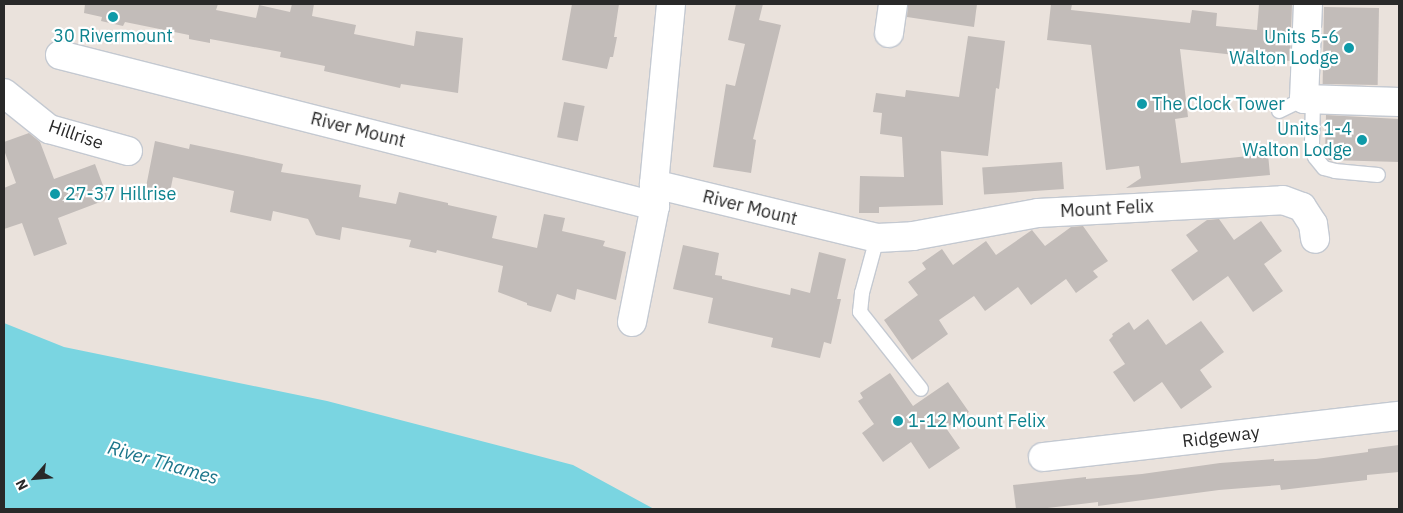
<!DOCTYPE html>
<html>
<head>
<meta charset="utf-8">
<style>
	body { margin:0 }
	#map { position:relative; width:1403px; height:513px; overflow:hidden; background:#eae2dc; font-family:"IBM Plex Sans",sans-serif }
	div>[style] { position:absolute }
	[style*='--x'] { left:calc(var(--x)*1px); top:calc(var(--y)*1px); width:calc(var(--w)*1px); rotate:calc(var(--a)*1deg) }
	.water>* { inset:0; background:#7ad5e1 }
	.building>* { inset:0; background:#c2bcb9; transform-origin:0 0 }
	.roads { filter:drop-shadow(1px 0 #c4c9d1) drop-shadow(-1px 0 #c4c9d1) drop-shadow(0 1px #c4c9d1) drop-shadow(0 -1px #c4c9d1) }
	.service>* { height:14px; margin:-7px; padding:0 7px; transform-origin:7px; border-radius:7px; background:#fff }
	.minor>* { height:28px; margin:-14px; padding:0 14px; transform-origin:14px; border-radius:14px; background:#fff }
	.dots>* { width:14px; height:14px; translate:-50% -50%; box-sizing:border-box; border:2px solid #fff; border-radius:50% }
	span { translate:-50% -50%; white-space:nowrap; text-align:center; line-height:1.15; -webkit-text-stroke:4.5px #fff; paint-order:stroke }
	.culture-label { font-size:18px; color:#0d838f }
	.right { translate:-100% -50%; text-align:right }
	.left { translate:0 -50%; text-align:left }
	.street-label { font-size:18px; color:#292929 }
	.water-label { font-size:19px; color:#1b758a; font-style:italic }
	.frame { position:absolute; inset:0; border:5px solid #292929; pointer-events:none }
	.north { position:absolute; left:10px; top:453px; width:50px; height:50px; -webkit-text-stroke:4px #fff; paint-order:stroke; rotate:243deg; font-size:14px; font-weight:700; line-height:20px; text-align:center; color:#292929 }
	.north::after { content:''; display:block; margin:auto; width:18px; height:22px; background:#292929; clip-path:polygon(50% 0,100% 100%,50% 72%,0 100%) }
</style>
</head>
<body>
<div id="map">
	<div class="water">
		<i style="clip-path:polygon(4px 323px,64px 347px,327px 401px,573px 465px,654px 509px,4px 509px)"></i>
	</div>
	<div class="building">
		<i style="clip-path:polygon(85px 4px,218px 4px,216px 10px,256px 18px,259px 5px,290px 12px,292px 4px,314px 4px,312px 16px,356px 25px,354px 34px,414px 46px,416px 31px,463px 38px,458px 93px,401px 84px,400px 88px,324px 71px,325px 66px,280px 57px,281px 52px,210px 39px,210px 43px,189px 39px,189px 35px,125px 22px,123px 26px,101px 21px,102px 17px,84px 13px)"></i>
		<i style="clip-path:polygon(572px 4px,619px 4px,614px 37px,617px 37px,613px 57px,610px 57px,607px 69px,562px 60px)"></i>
		<i style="clip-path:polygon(736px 4px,763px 4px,759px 20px,781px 25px,753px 139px,756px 140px,751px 173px,713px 167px,726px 84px,735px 86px,745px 44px,728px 40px)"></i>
		<i style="clip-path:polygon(908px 4px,977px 4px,974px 27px,907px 17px)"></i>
		<i style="clip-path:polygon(1051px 4px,1072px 4px,1071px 10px,1190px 23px,1192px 10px,1217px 13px,1216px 26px,1257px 30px,1259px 4px,1292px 4px,1290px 61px,1180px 49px,1188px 117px,1175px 119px,1181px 163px,1268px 154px,1270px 175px,1126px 188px,1141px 178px,1139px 166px,1106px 170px,1091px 45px,1047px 40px)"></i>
		<i style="left:1324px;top:7px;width:55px;height:77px;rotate:1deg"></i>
		<i style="clip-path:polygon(968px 36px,1005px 41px,999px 89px,996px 88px,988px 156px,941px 151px,943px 205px,879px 207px,879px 213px,859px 213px,860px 176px,904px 177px,902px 137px,880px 134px,882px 113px,873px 112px,876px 93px,905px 97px,906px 90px,959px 97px)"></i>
		<i style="left:564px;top:102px;width:21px;height:36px;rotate:11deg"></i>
		<i style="clip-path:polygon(1326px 115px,1399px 119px,1399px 162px,1329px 160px,1325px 156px)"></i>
		<i style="clip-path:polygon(29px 133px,40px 142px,54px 179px,95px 164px,108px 199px,58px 218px,67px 244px,34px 256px,22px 223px,4px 229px,4px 188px,16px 183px,4px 150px,4px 142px)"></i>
		<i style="clip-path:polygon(155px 141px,189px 149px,190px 144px,242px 155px,283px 164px,281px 172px,361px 185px,359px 197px,396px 204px,399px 192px,448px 203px,448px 205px,497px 216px,492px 238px,537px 248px,544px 214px,565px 218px,562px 231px,605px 241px,603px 246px,626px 252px,616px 300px,577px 289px,575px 300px,557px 294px,551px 312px,527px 305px,527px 303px,498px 292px,503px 266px,437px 250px,436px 253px,409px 247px,411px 240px,342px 227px,340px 240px,316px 235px,308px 219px,273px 211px,271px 221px,230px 212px,234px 191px,173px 177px,169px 197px,145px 192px)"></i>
		<i style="left:1062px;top:162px;width:27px;height:80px;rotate:86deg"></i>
		<i style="clip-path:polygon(1219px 219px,1234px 240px,1261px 221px,1282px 251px,1264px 264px,1283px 291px,1253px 312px,1228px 276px,1193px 301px,1171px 270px,1198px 251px,1186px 235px,1207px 220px)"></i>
		<i style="clip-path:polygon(1083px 226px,1108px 261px,1093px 271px,1098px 277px,1076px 293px,1066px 279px,1031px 305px,1018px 287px,985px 311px,974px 296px,939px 320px,948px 334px,912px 360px,884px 320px,918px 295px,908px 282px,926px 269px,922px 263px,942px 249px,953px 265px,986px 241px,996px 255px,1032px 230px,1045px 246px,1071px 227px)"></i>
		<i style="clip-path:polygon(683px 245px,719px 253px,715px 275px,722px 276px,722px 279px,790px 295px,791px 288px,810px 293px,819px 252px,846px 259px,837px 299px,841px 299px,831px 344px,824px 342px,820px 358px,771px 347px,773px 338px,708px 323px,713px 298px,673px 289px)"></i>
		<i style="clip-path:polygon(1148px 319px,1166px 345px,1201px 321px,1224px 352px,1200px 370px,1212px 387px,1181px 409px,1162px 382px,1134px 402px,1113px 372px,1125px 364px,1109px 340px,1113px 336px,1112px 334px,1129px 322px,1134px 330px)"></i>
		<i style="clip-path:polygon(890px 373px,913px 406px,948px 382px,969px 412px,946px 428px,960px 448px,929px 469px,911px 442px,883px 462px,862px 433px,874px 424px,858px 401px,863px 398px,860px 393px)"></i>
		<i style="clip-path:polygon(1399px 445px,1399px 472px,1367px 475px,1367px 480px,1281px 490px,1280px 485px,1219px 490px,1098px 506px,1098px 502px,1039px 509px,1016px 509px,1013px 485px,1086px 477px,1086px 479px,1142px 474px,1220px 463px,1274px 459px,1274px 461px,1316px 459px,1368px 452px,1368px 449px)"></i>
	</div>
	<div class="roads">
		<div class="service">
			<i style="--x:1313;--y:100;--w:45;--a:91.3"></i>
			<i style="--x:1312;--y:145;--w:12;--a:76"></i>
			<i style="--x:1315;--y:157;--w:14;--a:51"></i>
			<i style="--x:1324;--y:168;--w:11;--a:15"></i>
			<i style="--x:1335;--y:171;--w:43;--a:5.3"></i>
			<i style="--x:1279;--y:111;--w:28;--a:-26"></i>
			<i style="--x:877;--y:238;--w:57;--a:105.3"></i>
			<i style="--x:862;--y:293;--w:19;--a:96"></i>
			<i style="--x:860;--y:312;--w:98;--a:51.6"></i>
		</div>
		<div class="minor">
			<i style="--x:1308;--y:4;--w:95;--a:92.4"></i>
			<i style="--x:1304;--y:99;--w:95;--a:1.8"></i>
			<i style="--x:889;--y:33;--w:29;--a:-82"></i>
			<i style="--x:60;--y:55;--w:614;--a:14.24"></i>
			<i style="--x:4;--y:93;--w:58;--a:38.7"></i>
			<i style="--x:49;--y:129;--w:82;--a:15.6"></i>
			<i style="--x:654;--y:184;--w:229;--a:13.6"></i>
			<i style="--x:877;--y:238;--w:36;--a:-3"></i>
			<i style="--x:913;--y:236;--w:127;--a:-10.4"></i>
			<i style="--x:1038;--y:213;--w:245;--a:-3"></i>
			<i style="--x:1283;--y:200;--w:20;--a:20"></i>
			<i style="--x:1302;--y:207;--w:20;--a:57"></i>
			<i style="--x:1313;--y:224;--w:15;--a:82"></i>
			<i style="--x:632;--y:322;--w:118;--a:-78.8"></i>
			<i style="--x:655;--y:206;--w:22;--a:-93"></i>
			<i style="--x:654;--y:184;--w:181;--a:-84.6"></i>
			<i style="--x:1043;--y:457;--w:358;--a:-6.6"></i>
		</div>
	</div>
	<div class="dots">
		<i style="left:113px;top:17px;background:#0f9aa8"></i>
		<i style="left:1349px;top:48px;background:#0f9aa8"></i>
		<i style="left:1142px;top:104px;background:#0f9aa8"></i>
		<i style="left:1362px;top:140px;background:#0f9aa8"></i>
		<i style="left:55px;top:194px;background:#0f9aa8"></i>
		<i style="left:898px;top:421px;background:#0f9aa8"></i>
	</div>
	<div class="culture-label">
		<span style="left:113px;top:36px">30 Rivermount</span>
		<span class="right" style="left:1339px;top:48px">Units 5-6<br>Walton Lodge</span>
		<span class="left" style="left:1152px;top:104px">The Clock Tower</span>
		<span class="right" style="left:1352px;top:140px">Units 1-4<br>Walton Lodge</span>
		<span class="left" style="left:65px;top:194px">27-37 Hillrise</span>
		<span class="left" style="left:908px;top:421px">1-12 Mount Felix</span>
	</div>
	<div class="street-label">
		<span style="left:358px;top:130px;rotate:14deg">River Mount</span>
		<span style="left:76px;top:135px;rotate:19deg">Hillrise</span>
		<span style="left:750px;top:208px;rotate:14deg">River Mount</span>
		<span style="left:1107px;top:209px;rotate:-3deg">Mount Felix</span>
		<span style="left:1221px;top:437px;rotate:-7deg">Ridgeway</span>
	</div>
	<div class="water-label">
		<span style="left:163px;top:463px;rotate:16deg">River Thames</span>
	</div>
	<div class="frame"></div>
	<div class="north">N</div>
</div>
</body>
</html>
